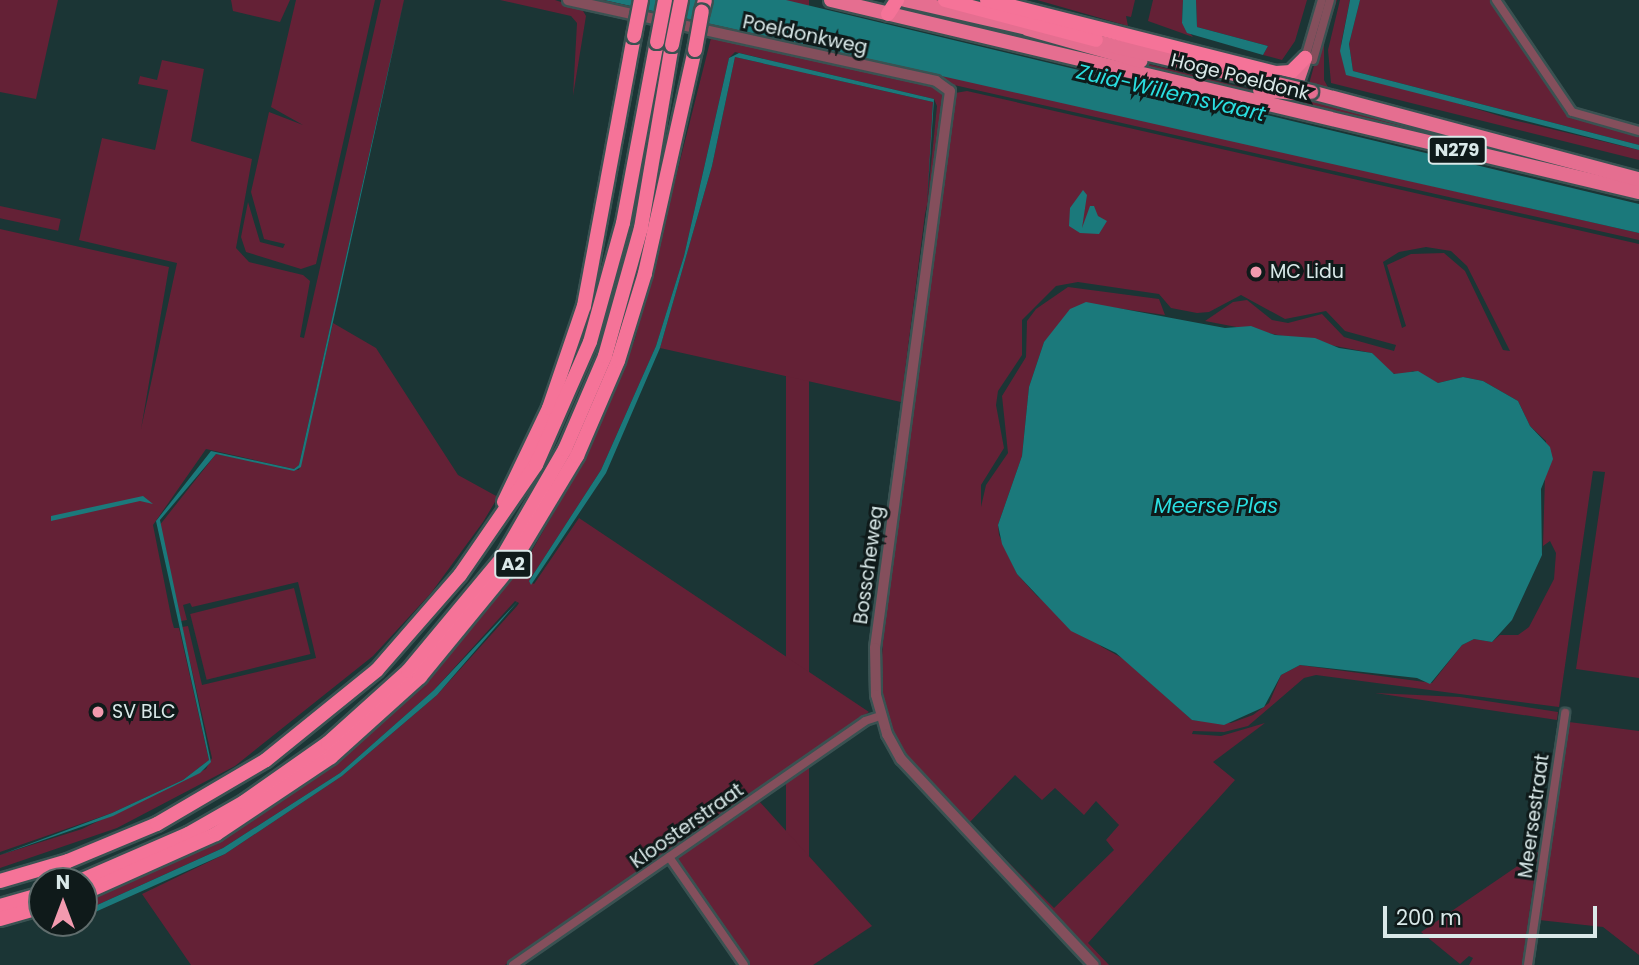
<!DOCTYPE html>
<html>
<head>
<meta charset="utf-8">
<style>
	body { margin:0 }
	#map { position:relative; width:1639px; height:965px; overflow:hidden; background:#1b3535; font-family:Poppins,sans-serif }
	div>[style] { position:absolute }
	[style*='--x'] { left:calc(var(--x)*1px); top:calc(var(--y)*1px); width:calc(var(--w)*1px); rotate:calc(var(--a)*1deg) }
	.green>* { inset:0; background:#642136; transform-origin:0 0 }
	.water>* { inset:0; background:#1b797b }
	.roads { filter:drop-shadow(2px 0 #3a5252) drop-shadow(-2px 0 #3a5252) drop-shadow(0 2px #3a5252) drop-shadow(0 -2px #3a5252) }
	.minor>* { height:8px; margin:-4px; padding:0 4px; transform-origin:4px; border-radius:4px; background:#844f5c }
	.tertiary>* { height:10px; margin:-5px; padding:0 5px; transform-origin:5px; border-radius:5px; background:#844f5c }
	.trunk>* { height:14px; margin:-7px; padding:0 7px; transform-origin:7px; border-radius:7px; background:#e56e90 }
	.motorway>* { height:14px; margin:-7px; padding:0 7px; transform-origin:7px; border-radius:7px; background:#f57398 }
	.bridges { filter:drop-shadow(2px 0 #3a5252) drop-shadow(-2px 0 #3a5252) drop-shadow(0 2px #3a5252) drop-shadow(0 -2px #3a5252) }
	.trunk-bridge>* { height:14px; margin:-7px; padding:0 7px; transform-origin:7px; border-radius:7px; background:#e56e90 }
	.motorway-bridge>* { height:14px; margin:-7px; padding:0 7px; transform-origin:7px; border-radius:7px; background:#f57398 }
	.dots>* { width:19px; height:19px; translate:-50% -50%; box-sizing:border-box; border:4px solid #0f1a1a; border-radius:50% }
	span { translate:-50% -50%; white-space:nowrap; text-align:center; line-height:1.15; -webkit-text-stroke:6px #0f1a1a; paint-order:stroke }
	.shield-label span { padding:2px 5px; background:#0f1a1a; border:2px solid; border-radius:5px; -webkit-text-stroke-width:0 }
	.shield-label { font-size:18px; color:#dae9e9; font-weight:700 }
	.street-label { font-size:19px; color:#dae9e9 }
	.poi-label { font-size:19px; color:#dae9e9 }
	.left { translate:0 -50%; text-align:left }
	.water-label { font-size:21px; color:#2adee0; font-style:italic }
	.north { position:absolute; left:28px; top:867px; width:70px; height:70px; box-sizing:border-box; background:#0f1a1a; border:2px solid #606d6d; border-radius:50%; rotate:0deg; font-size:19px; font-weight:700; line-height:28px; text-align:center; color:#dae9e9 }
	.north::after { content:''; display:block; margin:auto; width:24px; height:32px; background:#f29aaf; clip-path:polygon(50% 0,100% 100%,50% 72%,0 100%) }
	.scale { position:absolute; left:1383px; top:906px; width:214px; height:32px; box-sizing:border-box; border:4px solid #dae9e9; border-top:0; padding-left:9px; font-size:21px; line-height:24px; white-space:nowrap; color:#dae9e9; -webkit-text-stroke:5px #0f1a1a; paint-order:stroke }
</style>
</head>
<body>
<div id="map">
	<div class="green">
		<i style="clip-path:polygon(0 0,58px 0,36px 99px,0 92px)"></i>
		<i style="clip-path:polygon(231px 0,290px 0,280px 22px,233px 11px)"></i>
		<i style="clip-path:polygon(296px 0,375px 0,316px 264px,301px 269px,246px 252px,241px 237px,248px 202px,260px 242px,283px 248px,285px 244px,264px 239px,251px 192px,269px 112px,303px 125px,271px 107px)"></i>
		<i style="clip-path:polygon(381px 0,404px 0,299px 465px,294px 469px,206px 449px,153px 525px,172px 621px,174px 628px,179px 628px,209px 760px,183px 780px,112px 813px,0 852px,0 229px,169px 267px,141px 429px,177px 263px,79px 240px,102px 138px,155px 150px,168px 90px,138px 84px,140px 76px,157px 80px,162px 60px,204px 69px,191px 141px,252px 159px,236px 248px,249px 262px,303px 275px,310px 281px,300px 337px,304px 338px)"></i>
		<i style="clip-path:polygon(500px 0,555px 0,582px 9px,586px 16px,573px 96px,577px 23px,571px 16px)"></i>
		<i style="clip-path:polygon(579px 0,604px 0,727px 30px,744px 29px,1639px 233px,1639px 240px)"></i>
		<i style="left:786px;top:0;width:23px;height:877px"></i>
		<i style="clip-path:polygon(1037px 0,1135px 0,1131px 17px,1126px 16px,1128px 26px)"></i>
		<i style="clip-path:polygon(1153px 0,1183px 0,1182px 23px,1193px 37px,1148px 21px)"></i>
		<i style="clip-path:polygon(1196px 0,1307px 0,1295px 41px,1282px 60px,1263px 55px,1268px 46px,1197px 27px)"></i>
		<i style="clip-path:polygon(1332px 0,1337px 0,1324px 42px,1324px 80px,1329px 89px,1309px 84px)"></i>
		<i style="clip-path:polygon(1340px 0,1350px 0,1341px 44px,1345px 69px,1513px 120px,1639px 150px,1639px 160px,1331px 83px,1328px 50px)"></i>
		<i style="clip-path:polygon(1360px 0,1491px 0,1569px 114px,1639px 135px,1639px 145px,1353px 71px,1349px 44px)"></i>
		<i style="clip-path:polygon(908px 4px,1277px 96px,1276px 98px,907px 10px)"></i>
		<i style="clip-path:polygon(711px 38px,934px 84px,947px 93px,934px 208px,927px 205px,925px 214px,901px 402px,660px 348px,712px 166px,735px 57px,933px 102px,927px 205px,937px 106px,934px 99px,735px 52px,729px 58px,684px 256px,656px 346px,601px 470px,529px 581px,534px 584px,579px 518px,869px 712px,505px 965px,191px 965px,142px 894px,225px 854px,342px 776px,437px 695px,517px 606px,519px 603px,515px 601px,434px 690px,340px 773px,223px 848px,84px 911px,84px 903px,219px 841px,334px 766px,426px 683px,530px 554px,583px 462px,635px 339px)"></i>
		<i style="clip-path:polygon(evenodd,967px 91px,1639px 244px,1639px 678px,1576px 669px,1605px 472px,1593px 471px,1559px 707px,1316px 675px,1304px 678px,1248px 726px,1224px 732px,1193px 731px,1192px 734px,1221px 736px,1265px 723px,1213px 762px,1235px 780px,1088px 943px,1109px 965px,1097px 965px,909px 759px,892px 733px,880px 683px,888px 575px,955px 93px,967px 91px,1426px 247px,1451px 251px,1467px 266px,1510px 351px,1503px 350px,1465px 271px,1444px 253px,1411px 254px,1387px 265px,1406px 326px,1402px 328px,1383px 262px,1399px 252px,1426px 247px,967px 91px,1078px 282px,1159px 294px,1171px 308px,1197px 313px,1209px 312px,1241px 295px,1285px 319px,1326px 311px,1345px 331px,1396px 345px,1394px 351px,1344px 337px,1322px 314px,1288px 323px,1272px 320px,1247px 300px,1233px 302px,1205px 321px,1372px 353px,1390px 372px,1400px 376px,1413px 371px,1438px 383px,1463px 377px,1483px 381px,1518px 401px,1530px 426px,1546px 441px,1543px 546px,1550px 541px,1556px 553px,1554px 579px,1529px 627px,1518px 635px,1500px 635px,1492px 642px,1474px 639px,1462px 645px,1432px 683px,1300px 665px,1281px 675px,1269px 703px,1253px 715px,1231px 723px,1192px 720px,1124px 659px,1102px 647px,1037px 596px,1017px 574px,999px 535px,998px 525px,1022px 456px,1029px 387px,1044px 342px,1058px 328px,1109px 307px,1165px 315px,1159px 299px,1068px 287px,1036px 309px,1027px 321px,1026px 357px,1002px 396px,1008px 453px,986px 485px,981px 507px,981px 485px,1004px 448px,996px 405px,998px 391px,1022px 355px,1022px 320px,1056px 286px,1078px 282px,967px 91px,1015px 775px,1042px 800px,1055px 788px,1084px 815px,1096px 801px,1119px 825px,1106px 840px,1114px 850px,1054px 908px,969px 823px,1015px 775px)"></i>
		<i style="clip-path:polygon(1306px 96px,1497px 148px,1526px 160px,1303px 108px)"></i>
		<i style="left:0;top:206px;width:62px;height:12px;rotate:12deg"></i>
		<i style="clip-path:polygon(333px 323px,376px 348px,458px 475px,498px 497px,483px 522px,431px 593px,373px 656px,235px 766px,117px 828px,0 868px,0 855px,82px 829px,206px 769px,212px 758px,182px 627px,188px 626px,202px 685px,316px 658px,298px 582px,192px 607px,190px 603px,183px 605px,187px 620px,181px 621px,159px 526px,216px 454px,299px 470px)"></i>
		<i style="left:294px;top:588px;width:68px;height:107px;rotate:76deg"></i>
		<i style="clip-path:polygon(1375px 693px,1460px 697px,1558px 712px,1557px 720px)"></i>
		<i style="clip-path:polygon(1569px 722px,1639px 731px,1639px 955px,1603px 927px,1539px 920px)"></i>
		<i style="clip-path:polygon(759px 801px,872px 926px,813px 965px,749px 965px,677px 861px,680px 854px)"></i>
		<i style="clip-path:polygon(1538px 852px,1522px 965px,1469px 965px,1473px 958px,1469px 956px,1460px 964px,1421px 932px)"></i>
	</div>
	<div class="water">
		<i style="clip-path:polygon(404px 0,301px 467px,294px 471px,216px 454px,160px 520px,211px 762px,200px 773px,113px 816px,0 855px,112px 813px,183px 780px,209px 760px,156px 521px,211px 451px,294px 469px,299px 465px)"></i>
		<i style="clip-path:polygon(604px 0,786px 0,1639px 204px,1639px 233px)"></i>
		<i style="clip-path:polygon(1183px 0,1196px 0,1197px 27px,1268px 46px,1263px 55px,1187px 33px,1182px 23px)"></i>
		<i style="clip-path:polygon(1350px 0,1360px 0,1349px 44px,1353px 71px,1639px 145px,1639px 150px,1346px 75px,1340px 51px)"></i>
		<i style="clip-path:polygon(739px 53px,934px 99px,927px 205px,933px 102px,735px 57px,712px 166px,660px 348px,606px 473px,531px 585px,529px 581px,601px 470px,656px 346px,684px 256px,729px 58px)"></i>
		<i style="clip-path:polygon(1083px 190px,1087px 195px,1082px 228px,1090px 206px,1094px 206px,1098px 216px,1107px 221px,1099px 234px,1080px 233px,1069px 226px,1070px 208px)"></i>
		<i style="clip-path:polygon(1086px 302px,1225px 328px,1251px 326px,1275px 335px,1315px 338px,1339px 348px,1372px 353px,1394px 374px,1418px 371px,1438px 383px,1463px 377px,1483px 381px,1518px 401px,1530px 426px,1550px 447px,1553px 459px,1541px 489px,1542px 555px,1512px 620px,1492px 642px,1474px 639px,1462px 645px,1430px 684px,1417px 678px,1300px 665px,1281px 675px,1264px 707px,1224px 725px,1192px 720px,1116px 653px,1071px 631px,1017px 574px,1002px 544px,998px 525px,1022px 456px,1029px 387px,1044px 342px,1070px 309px)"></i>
		<i style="clip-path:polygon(143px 496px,153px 504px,140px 501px,51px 521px,51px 516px)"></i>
		<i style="clip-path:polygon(519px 600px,437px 695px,342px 776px,225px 854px,84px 917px,84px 911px,223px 848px,340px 773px,434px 690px)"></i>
	</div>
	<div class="roads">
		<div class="minor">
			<i style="--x:1496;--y:0;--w:135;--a:55.8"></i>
			<i style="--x:1572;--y:112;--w:70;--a:15.8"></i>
			<i style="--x:1305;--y:58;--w:60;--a:-73.7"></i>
			<i style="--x:1313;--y:60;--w:62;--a:-74.2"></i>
			<i style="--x:669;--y:857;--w:131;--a:55.2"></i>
			<i style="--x:513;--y:965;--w:428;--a:-34.7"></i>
			<i style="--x:865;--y:721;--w:16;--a:-18"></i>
			<i style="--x:1528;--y:965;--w:255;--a:-81.6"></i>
		</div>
		<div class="tertiary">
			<i style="--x:568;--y:0;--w:377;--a:12.4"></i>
			<i style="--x:936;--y:81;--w:17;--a:36"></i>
			<i style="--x:950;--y:91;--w:562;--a:97.67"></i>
			<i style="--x:875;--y:648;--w:47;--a:88.8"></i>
			<i style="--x:876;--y:695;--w:41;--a:74.2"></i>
			<i style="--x:887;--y:734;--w:29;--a:61"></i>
			<i style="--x:901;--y:759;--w:282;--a:46.9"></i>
		</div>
		<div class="trunk">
			<i style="--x:831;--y:0;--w:830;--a:13.37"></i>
			<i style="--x:905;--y:0;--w:125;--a:12.9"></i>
			<i style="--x:1028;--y:29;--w:117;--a:15.8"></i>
			<i style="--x:1084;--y:39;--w:198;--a:13.1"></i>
			<i style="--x:1260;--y:90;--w:33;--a:5"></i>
			<i style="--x:1293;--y:93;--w:37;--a:-71"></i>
			<i style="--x:1311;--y:92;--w:339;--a:14.9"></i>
		</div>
		<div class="motorway">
			<i style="--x:945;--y:0;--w:156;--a:14.8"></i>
			<i style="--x:987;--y:0;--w:298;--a:14.2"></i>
			<i style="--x:1276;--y:73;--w:15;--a:-4"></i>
			<i style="--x:1291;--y:72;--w:20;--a:-45"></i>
			<i style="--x:702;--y:12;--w:12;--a:-76"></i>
			<i style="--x:888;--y:14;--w:17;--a:-57"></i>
			<i style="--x:504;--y:502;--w:104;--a:-64.4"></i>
			<i style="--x:549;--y:408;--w:108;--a:-71.1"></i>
			<i style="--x:584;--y:306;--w:275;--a:-79.5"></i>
			<i style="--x:0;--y:881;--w:71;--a:-16.4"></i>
			<i style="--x:68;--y:861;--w:96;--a:-22.6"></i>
			<i style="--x:157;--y:824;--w:126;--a:-30.4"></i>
			<i style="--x:266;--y:760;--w:143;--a:-39"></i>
			<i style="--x:377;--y:670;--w:126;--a:-48.9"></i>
			<i style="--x:460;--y:575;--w:134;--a:-55.4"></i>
			<i style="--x:536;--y:465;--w:134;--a:-66.3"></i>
			<i style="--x:590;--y:342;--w:123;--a:-74.5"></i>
			<i style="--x:623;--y:223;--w:184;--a:-79.4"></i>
			<i style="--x:80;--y:881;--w:118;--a:-23.5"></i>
			<i style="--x:188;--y:834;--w:64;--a:-29.7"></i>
			<i style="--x:244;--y:802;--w:103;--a:-35.1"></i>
			<i style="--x:328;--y:743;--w:108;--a:-42"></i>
			<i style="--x:408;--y:671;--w:147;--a:-50.2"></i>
			<i style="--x:502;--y:558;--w:126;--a:-60"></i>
			<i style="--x:565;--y:449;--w:101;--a:-66.7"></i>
			<i style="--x:605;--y:356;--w:133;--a:-74.3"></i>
			<i style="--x:641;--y:228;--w:186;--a:-80.4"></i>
			<i style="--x:84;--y:893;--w:145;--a:-24.1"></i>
			<i style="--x:216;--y:834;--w:138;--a:-33.8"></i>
			<i style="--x:331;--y:757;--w:120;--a:-42"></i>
			<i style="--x:420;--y:677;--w:142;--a:-50.7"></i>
			<i style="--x:510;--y:567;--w:130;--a:-58.9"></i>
			<i style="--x:577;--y:456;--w:103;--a:-66.7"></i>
			<i style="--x:618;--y:361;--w:92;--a:-72.9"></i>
			<i style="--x:645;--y:273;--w:229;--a:-77.4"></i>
			<i style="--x:0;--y:906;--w:44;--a:-15.9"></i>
			<i style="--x:0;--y:919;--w:44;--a:-15.9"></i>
		</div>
	</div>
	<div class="bridges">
		<div class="trunk-bridge">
			<i style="--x:1277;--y:84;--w:35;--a:13"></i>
		</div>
		<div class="motorway-bridge">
			<i style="--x:634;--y:36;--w:37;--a:-79"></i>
			<i style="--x:657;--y:42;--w:43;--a:-79.2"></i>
			<i style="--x:672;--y:45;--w:46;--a:-78.7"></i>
			<i style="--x:695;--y:50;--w:39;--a:-80"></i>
		</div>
	</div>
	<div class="dots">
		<i style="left:1256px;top:272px;background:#f29aaf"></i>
		<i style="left:98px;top:712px;background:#f29aaf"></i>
	</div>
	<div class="shield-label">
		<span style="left:1457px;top:150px">N279</span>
		<span style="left:513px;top:564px">A2</span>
	</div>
	<div class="street-label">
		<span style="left:805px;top:35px;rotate:12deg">Poeldonkweg</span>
		<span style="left:1240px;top:77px;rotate:14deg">Hoge Poeldonk</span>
		<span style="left:869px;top:565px;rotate:-82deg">Bosscheweg</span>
		<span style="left:1534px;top:816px;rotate:-82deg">Meersestraat</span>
		<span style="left:687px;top:826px;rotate:-35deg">Kloosterstraat</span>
	</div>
	<div class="poi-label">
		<span class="left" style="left:1270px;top:272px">MC Lidu</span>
		<span class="left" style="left:112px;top:712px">SV BLC</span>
	</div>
	<div class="water-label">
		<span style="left:1171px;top:93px;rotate:13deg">Zuid-Willemsvaart</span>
		<span style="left:1216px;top:506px">Meerse Plas</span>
	</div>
	<div class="north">N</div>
	<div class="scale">200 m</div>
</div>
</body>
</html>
